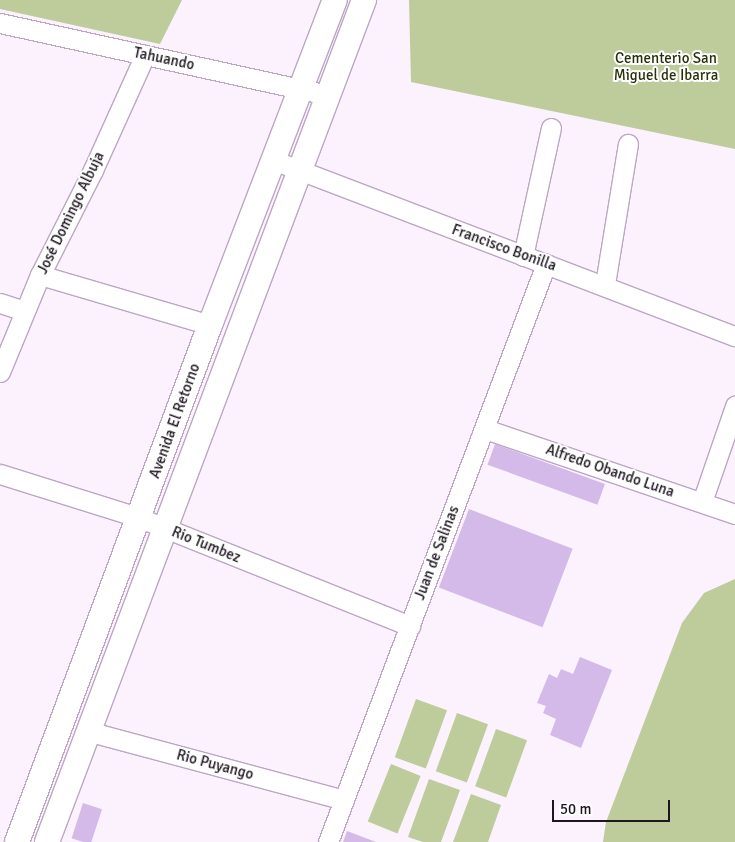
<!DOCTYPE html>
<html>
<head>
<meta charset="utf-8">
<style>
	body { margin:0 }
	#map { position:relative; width:735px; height:842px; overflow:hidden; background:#fbf2fe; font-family:Signika,sans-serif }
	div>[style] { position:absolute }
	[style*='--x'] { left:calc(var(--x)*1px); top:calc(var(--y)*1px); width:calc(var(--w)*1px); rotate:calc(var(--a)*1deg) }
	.green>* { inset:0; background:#becb9b; transform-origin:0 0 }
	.building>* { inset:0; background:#d3bae8; transform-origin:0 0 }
	.roads { filter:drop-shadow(1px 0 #bca7c3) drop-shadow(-1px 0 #bca7c3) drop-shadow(0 1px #bca7c3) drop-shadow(0 -1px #bca7c3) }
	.minor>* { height:19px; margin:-9.5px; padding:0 9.5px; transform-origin:9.5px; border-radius:9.5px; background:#fff }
	.major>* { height:24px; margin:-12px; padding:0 12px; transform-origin:12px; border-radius:12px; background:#fff }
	span { translate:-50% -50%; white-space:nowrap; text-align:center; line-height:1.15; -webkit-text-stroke:4px #fff; paint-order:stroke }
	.park-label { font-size:15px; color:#29310a }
	.street-label { font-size:15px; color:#1d151f }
	.scale { position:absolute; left:552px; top:800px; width:118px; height:22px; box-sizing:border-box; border:2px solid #1d151f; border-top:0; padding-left:6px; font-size:15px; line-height:18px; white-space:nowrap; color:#1d151f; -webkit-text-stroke:4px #fff; paint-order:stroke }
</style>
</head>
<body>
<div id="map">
	<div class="green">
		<i style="clip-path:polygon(0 0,182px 0,160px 44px,0 9px)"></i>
		<i style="clip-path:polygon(409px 0,735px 0,735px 149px,411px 82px)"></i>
		<i style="clip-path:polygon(735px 579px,735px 842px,603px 842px,606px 822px,682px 623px,704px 593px)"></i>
		<i style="left:416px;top:699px;width:33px;height:62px;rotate:20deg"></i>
		<i style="left:457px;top:713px;width:33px;height:62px;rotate:20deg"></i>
		<i style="left:496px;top:729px;width:33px;height:61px;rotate:20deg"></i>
		<i style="left:391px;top:764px;width:32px;height:62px;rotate:22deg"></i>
		<i style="clip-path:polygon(429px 779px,460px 790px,441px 842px,423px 842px,408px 837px)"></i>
		<i style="clip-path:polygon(471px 794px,501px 805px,488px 842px,453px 842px)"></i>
	</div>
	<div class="building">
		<i style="left:495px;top:444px;width:117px;height:22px;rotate:20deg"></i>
		<i style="left:469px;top:509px;width:111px;height:84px;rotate:21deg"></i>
		<i style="clip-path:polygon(580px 657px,612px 670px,581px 748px,550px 735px,556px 719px,543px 713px,546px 706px,537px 703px,549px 674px,557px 678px,561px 669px,573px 674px)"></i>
		<i style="left:83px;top:803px;width:20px;height:37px;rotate:18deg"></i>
		<i style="clip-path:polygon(347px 831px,376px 842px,343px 842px)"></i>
	</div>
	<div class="roads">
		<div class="minor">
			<i style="--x:0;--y:23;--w:335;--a:12.4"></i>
			<i style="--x:273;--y:160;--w:494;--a:20.9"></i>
			<i style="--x:523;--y:256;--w:131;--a:-77.7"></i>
			<i style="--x:40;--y:275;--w:177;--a:16.4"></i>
			<i style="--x:605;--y:284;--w:142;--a:-80.7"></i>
			<i style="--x:0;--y:303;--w:25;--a:18"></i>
			<i style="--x:0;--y:372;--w:105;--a:-67.6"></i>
			<i style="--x:40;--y:275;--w:118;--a:-63.2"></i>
			<i style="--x:93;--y:170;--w:126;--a:-65.7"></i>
			<i style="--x:485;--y:429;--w:264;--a:18.8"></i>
			<i style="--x:0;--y:474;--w:147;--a:17.4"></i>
			<i style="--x:140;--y:518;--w:291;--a:21.8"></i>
			<i style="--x:702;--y:502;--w:102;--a:-71"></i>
			<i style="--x:87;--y:731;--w:266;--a:15"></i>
			<i style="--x:328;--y:842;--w:618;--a:-69.34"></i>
		</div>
		<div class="major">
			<i style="--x:17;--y:842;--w:552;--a:-69.53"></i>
			<i style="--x:210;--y:325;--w:348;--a:-69"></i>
			<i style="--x:47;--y:842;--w:900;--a:-69.37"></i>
		</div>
	</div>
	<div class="park-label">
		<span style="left:666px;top:67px">Cementerio San<br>Miguel de Ibarra</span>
	</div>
	<div class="street-label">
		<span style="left:164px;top:59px;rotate:12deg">Tahuando</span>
		<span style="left:71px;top:213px;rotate:-64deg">José Domingo Albuja</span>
		<span style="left:504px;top:248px;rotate:20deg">Francisco Bonilla</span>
		<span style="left:175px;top:421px;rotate:-70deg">Avenida El Retorno</span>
		<span style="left:610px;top:471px;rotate:19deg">Alfredo Obando Luna</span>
		<span style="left:206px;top:545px;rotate:22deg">Rio Tumbez</span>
		<span style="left:437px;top:553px;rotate:-69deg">Juan de Salinas</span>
		<span style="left:215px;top:765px;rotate:15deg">Rio Puyango</span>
	</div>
	<div class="scale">50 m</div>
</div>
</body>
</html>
